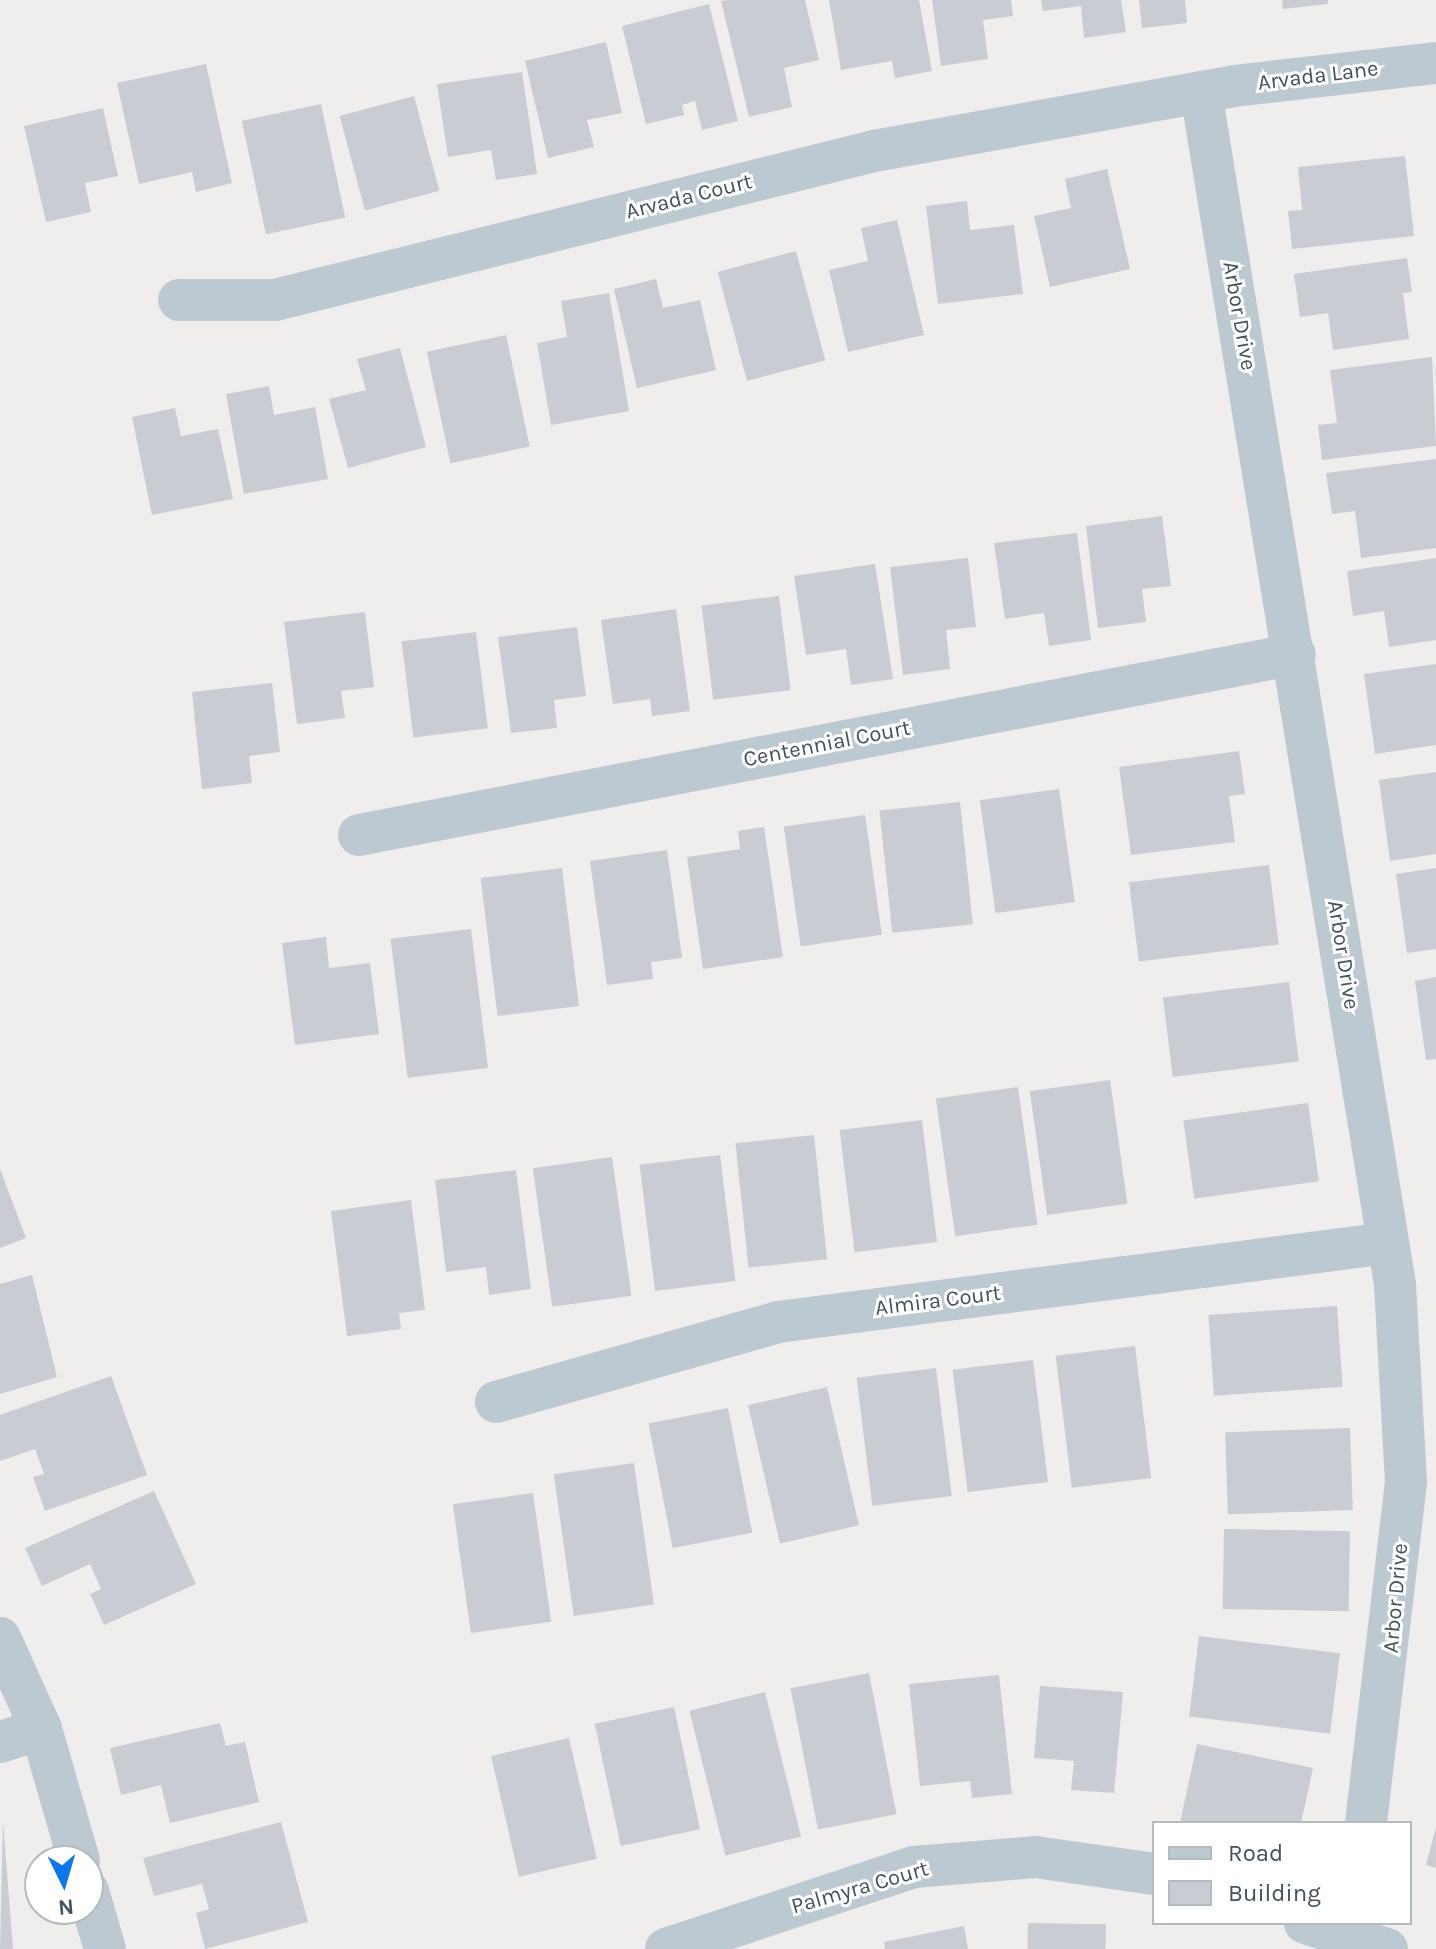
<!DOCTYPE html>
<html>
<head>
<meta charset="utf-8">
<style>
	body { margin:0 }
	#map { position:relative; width:1436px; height:1949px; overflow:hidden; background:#f0eded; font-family:Karla,sans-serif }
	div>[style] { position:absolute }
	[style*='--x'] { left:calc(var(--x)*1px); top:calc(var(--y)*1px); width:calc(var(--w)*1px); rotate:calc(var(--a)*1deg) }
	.building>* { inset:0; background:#c9ccd3; transform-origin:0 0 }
	.street>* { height:42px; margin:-21px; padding:0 21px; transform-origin:21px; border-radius:21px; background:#bdc9d1 }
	span { translate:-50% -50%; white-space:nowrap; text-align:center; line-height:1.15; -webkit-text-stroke:6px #fff; paint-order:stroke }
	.street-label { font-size:22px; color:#44525c }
	.legend { position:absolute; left:1152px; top:1821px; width:260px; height:104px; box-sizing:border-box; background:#fff; border:2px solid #b4babe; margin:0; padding:10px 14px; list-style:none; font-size:24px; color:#44525c }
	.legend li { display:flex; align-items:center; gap:16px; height:40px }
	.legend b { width:40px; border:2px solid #b4babe }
	.north { position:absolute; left:24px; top:1845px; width:80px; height:80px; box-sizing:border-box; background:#fff; border:2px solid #b4babe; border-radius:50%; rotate:175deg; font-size:22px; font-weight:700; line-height:32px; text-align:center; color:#44525c }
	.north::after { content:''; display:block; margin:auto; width:28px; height:36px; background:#0c76eb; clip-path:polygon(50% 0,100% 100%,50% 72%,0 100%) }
</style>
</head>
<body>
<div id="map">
	<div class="building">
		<i style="clip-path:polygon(728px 0,805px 0,819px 60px,784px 68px,792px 107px,749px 117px,721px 1px)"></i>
		<i style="clip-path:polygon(829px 0,919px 0,932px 71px,895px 78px,892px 61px,841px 70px)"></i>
		<i style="clip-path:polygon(932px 0,1011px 0,1013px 16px,983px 20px,988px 59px,941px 66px)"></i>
		<i style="clip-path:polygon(1041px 0,1121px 0,1126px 32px,1084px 38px,1081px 6px,1043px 11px)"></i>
		<i style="clip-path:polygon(1139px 0,1185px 0,1187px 23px,1142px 28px)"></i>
		<i style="clip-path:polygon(1282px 0,1328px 0,1328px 4px,1283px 9px)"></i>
		<i style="clip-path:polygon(709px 4px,738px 121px,702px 130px,695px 101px,682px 105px,684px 115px,646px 124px,622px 26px)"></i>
		<i style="clip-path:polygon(606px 42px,622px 113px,587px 120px,594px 147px,548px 158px,525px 61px)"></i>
		<i style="clip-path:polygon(206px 64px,232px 183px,196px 192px,192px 172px,139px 184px,117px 83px)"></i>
		<i style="clip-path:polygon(522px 72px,537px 174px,496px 180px,491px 150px,448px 157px,437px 84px)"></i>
		<i style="left:414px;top:96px;width:98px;height:77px;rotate:75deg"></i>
		<i style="left:321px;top:104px;width:116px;height:81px;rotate:78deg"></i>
		<i style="clip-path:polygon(103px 108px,118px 176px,85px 183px,91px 212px,46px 222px,24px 126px)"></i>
		<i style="clip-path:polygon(1405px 156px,1414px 236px,1292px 249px,1288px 211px,1302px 210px,1298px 167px)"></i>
		<i style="clip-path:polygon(1107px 169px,1130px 269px,1050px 287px,1034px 216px,1071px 208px,1065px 179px)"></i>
		<i style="clip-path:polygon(967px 201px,970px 230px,1014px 225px,1023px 294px,938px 304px,926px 206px)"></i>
		<i style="clip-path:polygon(897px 220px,924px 335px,848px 352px,829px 270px,868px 261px,861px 228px)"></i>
		<i style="left:796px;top:251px;width:113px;height:81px;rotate:75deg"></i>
		<i style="clip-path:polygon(1407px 258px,1412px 292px,1403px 293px,1409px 339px,1333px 350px,1328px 313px,1300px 317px,1294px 274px)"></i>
		<i style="clip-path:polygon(656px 279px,663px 308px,700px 300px,716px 370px,637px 388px,614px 289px)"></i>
		<i style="clip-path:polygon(609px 293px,629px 411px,551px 425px,537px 343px,567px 337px,561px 301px)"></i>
		<i style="left:506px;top:335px;width:114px;height:81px;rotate:78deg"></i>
		<i style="clip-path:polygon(400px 348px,426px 447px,348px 468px,329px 399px,366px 390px,357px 359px)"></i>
		<i style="clip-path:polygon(1432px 357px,1436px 446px,1322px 460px,1318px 425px,1337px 423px,1330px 370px)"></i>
		<i style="clip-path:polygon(269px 386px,274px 415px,315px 407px,328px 479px,244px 494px,226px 394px)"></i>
		<i style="clip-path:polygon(175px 408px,181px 436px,218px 429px,233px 499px,152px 515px,132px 417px)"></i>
		<i style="clip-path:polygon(1436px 459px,1436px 548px,1361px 558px,1355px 511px,1332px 514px,1326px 473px)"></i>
		<i style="clip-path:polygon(1162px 516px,1171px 586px,1142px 589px,1146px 622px,1098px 628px,1086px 526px)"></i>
		<i style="clip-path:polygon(1077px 533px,1091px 640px,1049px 646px,1044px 613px,1005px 619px,994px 543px)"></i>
		<i style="clip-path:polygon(968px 558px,976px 627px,946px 630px,950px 669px,903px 675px,890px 567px)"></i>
		<i style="clip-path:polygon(1436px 558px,1436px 640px,1389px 647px,1384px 611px,1353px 616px,1347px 571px)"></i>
		<i style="clip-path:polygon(875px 564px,893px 679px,851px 685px,846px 649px,806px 655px,794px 576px)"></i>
		<i style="left:779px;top:596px;width:95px;height:78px;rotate:83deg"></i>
		<i style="clip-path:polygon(676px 609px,690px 711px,652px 716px,650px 699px,613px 704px,601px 620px)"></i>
		<i style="clip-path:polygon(365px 612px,374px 687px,341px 691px,345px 718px,297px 724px,284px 622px)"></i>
		<i style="clip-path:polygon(577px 627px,586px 696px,554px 700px,557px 728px,511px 733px,498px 637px)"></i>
		<i style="left:476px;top:632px;width:97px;height:75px;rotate:83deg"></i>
		<i style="clip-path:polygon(1436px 664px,1436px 745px,1375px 754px,1364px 674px)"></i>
		<i style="clip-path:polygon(272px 683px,280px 752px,249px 756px,252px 783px,202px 789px,192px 692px)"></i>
		<i style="clip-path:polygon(1239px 751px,1245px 794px,1229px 796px,1235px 842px,1131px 855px,1119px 767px)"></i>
		<i style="clip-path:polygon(1436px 772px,1436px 854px,1390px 861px,1379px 780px)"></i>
		<i style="left:1059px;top:789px;width:114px;height:80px;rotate:82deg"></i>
		<i style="left:960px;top:802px;width:123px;height:81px;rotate:84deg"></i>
		<i style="left:865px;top:815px;width:121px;height:82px;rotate:82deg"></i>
		<i style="clip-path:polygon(764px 827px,783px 957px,703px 969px,687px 857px,740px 849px,738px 831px)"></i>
		<i style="clip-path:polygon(667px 850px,682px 958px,651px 962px,653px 979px,607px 985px,590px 861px)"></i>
		<i style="left:1269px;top:865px;width:80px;height:141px;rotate:83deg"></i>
		<i style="left:562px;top:868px;width:139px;height:82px;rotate:83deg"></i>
		<i style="clip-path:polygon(1436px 868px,1436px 949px,1407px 953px,1396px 874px)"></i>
		<i style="left:471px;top:929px;width:140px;height:81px;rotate:83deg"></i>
		<i style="clip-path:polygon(326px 937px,329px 968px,370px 963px,379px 1034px,295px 1045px,282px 943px)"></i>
		<i style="clip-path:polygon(1436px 977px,1436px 1059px,1426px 1060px,1415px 981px)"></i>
		<i style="left:1289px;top:982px;width:80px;height:127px;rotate:83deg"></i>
		<i style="left:1110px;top:1080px;width:125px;height:81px;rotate:82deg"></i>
		<i style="left:1018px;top:1087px;width:139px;height:83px;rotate:82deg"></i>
		<i style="left:1308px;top:1103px;width:79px;height:126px;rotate:82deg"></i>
		<i style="left:922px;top:1120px;width:123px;height:83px;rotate:83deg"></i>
		<i style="left:814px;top:1135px;width:125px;height:79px;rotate:84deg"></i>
		<i style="left:720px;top:1155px;width:127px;height:81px;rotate:83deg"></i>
		<i style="left:612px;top:1157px;width:140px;height:80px;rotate:82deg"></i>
		<i style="clip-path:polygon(0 1169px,26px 1238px,0 1248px)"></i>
		<i style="clip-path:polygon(516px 1170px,531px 1289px,489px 1295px,486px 1267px,446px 1272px,435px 1180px)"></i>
		<i style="clip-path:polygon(411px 1200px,425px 1310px,399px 1313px,401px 1329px,347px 1336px,331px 1211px)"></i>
		<i style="clip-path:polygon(32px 1275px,57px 1377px,0 1394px,0 1284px)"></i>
		<i style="left:1337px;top:1306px;width:81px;height:129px;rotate:86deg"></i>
		<i style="left:1135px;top:1346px;width:133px;height:80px;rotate:83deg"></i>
		<i style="left:1033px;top:1360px;width:123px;height:81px;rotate:83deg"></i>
		<i style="left:936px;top:1368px;width:129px;height:80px;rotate:83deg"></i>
		<i style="clip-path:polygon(111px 1376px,147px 1475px,45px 1511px,33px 1477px,44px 1474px,35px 1449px,0 1461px,0 1415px)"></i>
		<i style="left:827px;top:1387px;width:142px;height:81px;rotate:77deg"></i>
		<i style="left:728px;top:1408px;width:127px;height:81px;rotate:79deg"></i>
		<i style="left:1350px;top:1428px;width:82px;height:125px;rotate:88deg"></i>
		<i style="left:634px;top:1463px;width:143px;height:81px;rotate:82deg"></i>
		<i style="clip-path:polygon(154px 1491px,196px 1584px,104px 1625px,90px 1594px,101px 1589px,90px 1564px,42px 1586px,25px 1548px)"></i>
		<i style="left:533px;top:1493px;width:130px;height:81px;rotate:82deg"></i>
		<i style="left:1224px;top:1529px;width:126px;height:80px;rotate:1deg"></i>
		<i style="left:1199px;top:1636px;width:142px;height:81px;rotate:7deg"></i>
		<i style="left:869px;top:1673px;width:144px;height:80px;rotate:79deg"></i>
		<i style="clip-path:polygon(999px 1675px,1012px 1794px,972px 1798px,970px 1781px,920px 1786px,909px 1684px)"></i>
		<i style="clip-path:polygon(1040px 1686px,1123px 1692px,1114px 1793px,1071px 1790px,1074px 1761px,1034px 1758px)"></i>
		<i style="left:765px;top:1692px;width:149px;height:78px;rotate:76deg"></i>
		<i style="left:674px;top:1707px;width:125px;height:81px;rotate:78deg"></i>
		<i style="clip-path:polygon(220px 1723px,226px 1746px,245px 1742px,259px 1802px,170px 1823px,161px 1785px,121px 1795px,110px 1748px)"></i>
		<i style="left:569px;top:1738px;width:124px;height:80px;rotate:77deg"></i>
		<i style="clip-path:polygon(1197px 1744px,1313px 1768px,1301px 1823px,1180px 1823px)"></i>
		<i style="clip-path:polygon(3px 1821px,13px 1949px,0 1949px)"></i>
		<i style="clip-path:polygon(281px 1822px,308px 1922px,205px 1949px,196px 1913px,209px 1909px,202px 1884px,154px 1896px,143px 1858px)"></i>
		<i style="clip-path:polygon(1436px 1827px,1436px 1868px,1426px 1865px)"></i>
		<i style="left:1028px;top:1923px;width:78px;height:26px;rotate:1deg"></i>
		<i style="clip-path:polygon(964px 1926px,968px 1949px,885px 1949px,884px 1942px)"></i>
	</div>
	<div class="street">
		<i style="--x:1201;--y:92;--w:1209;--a:80.76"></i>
		<i style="--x:1395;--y:1285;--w:197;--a:86.8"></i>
		<i style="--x:1406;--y:1482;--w:343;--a:96.7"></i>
		<i style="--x:179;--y:300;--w:96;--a:0"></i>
		<i style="--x:275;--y:300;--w:617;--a:-13.97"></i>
		<i style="--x:874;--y:151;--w:366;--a:-10.2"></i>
		<i style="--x:1234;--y:86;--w:203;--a:-6.5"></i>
		<i style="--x:359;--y:835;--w:953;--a:-10.94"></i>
		<i style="--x:496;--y:1402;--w:293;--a:-15.8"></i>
		<i style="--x:778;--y:1322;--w:615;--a:-7.38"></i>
		<i style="--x:0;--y:1638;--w:100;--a:65.7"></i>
		<i style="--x:41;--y:1729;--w:137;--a:73.9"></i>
		<i style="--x:0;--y:1742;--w:43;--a:-17.6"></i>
		<i style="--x:88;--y:1891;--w:60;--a:73.7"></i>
		<i style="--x:1305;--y:1923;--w:86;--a:17.6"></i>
		<i style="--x:666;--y:1949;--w:261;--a:-18.3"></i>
		<i style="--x:914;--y:1867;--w:121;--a:-4.7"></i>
		<i style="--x:1035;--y:1857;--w:120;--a:8.1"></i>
	</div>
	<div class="street-label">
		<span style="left:1318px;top:76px;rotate:-7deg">Arvada Lane</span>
		<span style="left:689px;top:197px;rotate:-14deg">Arvada Court</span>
		<span style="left:1239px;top:316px;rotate:80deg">Arbor Drive</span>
		<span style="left:827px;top:744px;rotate:-11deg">Centennial Court</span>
		<span style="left:1343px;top:955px;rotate:81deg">Arbor Drive</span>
		<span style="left:938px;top:1301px;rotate:-7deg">Almira Court</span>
		<span style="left:1396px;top:1598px;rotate:-85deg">Arbor Drive</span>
		<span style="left:860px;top:1888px;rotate:-16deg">Palmyra Court</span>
	</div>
	<ul class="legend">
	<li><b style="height:10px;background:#bdc9d1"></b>Road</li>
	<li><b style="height:22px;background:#c9ccd3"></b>Building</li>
	</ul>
	<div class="north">N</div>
</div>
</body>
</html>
